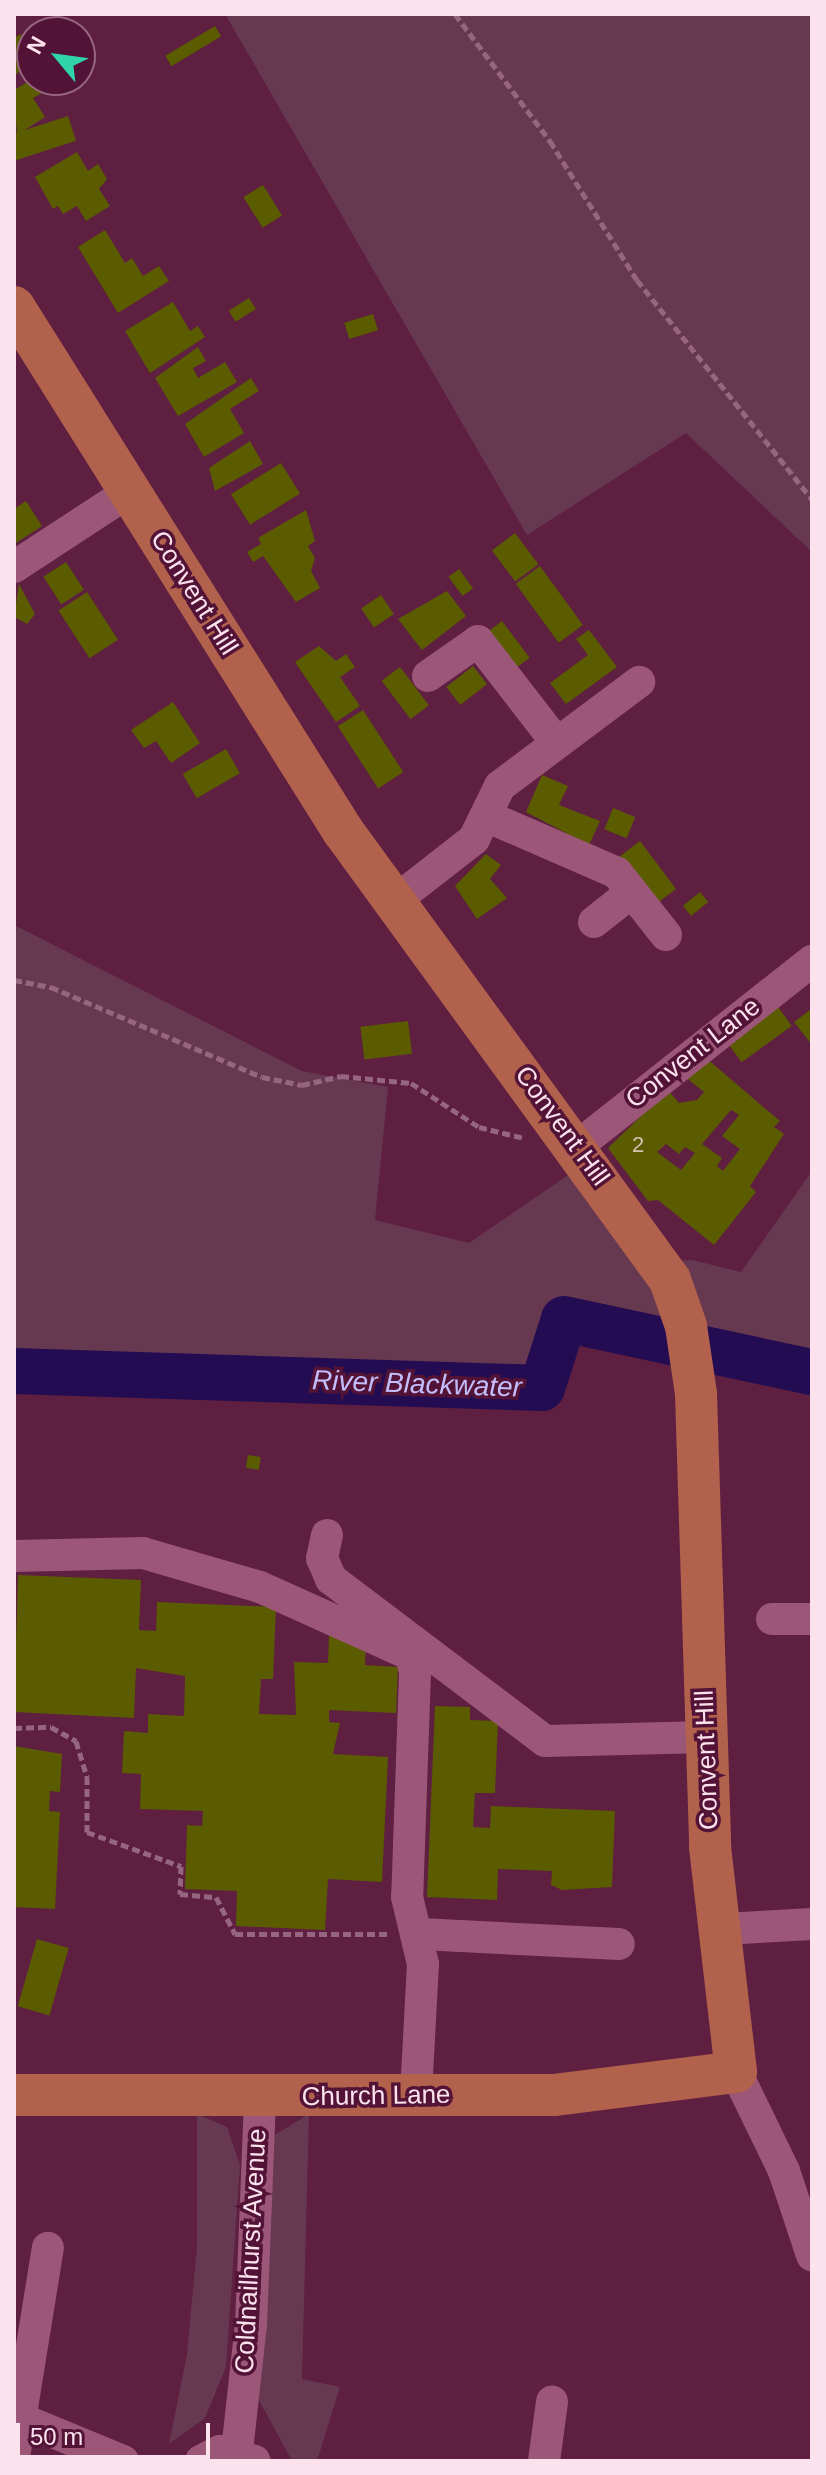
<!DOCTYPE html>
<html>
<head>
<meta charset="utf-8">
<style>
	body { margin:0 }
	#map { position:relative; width:826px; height:2475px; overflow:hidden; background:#5e1f41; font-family:Arial,sans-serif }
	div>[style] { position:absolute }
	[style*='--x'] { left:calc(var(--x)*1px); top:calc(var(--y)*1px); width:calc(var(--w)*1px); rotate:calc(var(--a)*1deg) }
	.green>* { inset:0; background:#673950 }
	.river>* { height:46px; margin:-23px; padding:0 23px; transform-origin:23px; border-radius:23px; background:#240c53 }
	.building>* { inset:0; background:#5b5b00; transform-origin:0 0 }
	.path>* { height:5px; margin-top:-2.5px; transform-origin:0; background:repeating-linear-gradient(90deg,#96657f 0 8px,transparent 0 12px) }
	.minor>* { height:32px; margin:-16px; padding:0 16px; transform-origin:16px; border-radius:16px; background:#9b5678 }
	.major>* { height:42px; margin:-21px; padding:0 21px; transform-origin:21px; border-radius:21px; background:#b2614c }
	span { translate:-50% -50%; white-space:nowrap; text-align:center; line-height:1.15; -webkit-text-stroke:7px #521336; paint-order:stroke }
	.number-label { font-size:22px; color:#d3c0b2 }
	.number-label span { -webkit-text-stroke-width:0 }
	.street-label { font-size:26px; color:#fbe2ed }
	.water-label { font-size:28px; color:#c4bdfc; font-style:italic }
	.frame { position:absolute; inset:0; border:16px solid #fbe2ed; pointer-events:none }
	.north { position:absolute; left:16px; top:16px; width:80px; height:80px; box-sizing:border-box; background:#521336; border:2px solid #96667f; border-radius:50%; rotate:299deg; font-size:22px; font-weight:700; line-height:32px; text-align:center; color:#fbe2ed }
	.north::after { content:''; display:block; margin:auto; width:28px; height:36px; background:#31d4a9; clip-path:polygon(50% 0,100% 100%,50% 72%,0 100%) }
	.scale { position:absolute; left:16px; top:2423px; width:194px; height:36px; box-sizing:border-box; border:4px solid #fbe2ed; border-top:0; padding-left:10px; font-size:24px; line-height:28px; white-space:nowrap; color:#fbe2ed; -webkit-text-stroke:6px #521336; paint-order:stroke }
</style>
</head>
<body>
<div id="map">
	<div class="green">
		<i style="clip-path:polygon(225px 14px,812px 14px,812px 552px,686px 433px,527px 535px)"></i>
		<i style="clip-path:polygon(14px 925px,302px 1071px,388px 1087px,375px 1220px,469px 1243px,574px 1171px,653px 1261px,692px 1260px,741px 1272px,812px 1171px,812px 1372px,565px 1319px,542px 1388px,14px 1371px)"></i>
		<i style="clip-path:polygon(197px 2114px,227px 2127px,240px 2165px,226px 2367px,205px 2418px,169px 2444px,187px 2354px,197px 2247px)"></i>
		<i style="clip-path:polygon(309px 2114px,302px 2379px,340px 2387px,317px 2461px,292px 2461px,259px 2400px,265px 2252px,273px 2136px)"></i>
	</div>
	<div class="river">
		<i style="--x:14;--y:1371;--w:528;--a:1.84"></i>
		<i style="--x:542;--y:1388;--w:72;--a:-72.3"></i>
		<i style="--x:564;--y:1319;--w:254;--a:12.1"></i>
	</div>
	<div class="building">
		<i style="left:215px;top:26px;width:12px;height:58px;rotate:59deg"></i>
		<i style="clip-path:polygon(21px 34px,32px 65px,14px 75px,14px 38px)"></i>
		<i style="clip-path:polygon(31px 80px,44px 92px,33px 98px,45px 117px,17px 135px,14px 90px)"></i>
		<i style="left:68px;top:116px;width:26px;height:63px;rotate:72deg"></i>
		<i style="clip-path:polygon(77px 152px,88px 171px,98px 164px,107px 179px,99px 189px,110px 206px,86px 221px,77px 206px,63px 214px,58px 206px,53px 209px,35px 177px)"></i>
		<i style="left:263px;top:185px;width:36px;height:23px;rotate:58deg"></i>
		<i style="clip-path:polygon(105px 230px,125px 263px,132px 258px,143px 276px,159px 266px,169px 281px,118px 313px,78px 247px)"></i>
		<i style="left:249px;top:298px;width:13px;height:24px;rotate:58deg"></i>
		<i style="clip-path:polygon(173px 302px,190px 331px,198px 326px,205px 337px,150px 373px,125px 331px)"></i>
		<i style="left:373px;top:314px;width:17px;height:30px;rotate:73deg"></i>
		<i style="clip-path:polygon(198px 347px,206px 361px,193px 368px,198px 378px,225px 362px,237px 382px,178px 416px,155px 378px)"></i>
		<i style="clip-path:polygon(251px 378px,259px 391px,230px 409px,244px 433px,204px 457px,185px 424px)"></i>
		<i style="clip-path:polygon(250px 441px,263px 464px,215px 491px,209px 468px)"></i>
		<i style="left:281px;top:463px;width:36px;height:59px;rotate:58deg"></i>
		<i style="clip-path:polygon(26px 501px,42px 526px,16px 543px,14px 509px)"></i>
		<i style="clip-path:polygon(306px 510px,315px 541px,308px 546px,315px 558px,311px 571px,320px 588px,296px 602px,263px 556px,253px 562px,247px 552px,261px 544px,258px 538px)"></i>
		<i style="left:515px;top:533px;width:39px;height:29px;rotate:53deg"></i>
		<i style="left:66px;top:562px;width:33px;height:27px;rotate:57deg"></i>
		<i style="left:540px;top:566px;width:73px;height:30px;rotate:54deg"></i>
		<i style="left:459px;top:569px;width:24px;height:13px;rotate:54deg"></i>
		<i style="clip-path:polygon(19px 584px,35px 614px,27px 624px,14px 617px)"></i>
		<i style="clip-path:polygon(447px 591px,466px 616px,422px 650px,398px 619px)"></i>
		<i style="left:87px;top:592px;width:57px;height:34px;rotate:57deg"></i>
		<i style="left:381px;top:595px;width:23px;height:24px;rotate:56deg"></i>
		<i style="left:502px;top:621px;width:46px;height:22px;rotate:53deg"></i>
		<i style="clip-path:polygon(589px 630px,617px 667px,566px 704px,550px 683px,588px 655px,576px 639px)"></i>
		<i style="clip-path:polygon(319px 646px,336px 661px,346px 654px,355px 667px,340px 677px,360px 706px,336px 722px,295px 662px)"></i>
		<i style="left:473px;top:666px;width:23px;height:34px;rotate:52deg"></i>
		<i style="left:400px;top:667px;width:48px;height:23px;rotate:53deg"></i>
		<i style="clip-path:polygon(173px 702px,200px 743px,171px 763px,156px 741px,144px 748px,131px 730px)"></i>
		<i style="left:363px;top:710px;width:74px;height:30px;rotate:57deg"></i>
		<i style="left:226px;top:749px;width:28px;height:50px;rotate:60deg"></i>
		<i style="clip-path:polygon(542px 775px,568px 786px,559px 805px,600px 821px,589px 845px,526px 812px)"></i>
		<i style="left:613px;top:808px;width:24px;height:23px;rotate:22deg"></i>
		<i style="left:640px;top:841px;width:60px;height:26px;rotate:53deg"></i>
		<i style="clip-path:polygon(486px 854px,501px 865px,490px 879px,507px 898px,477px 919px,455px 886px)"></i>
		<i style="left:700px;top:892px;width:13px;height:22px;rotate:51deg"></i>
		<i style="left:773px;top:1000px;width:32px;height:62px;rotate:54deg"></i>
		<i style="clip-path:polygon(810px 1010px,812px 1013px,812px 1045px,794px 1022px)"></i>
		<i style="left:408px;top:1021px;width:33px;height:48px;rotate:83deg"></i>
		<i style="clip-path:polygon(evenodd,706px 1058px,780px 1121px,774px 1127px,784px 1134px,750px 1186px,756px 1192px,714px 1245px,658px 1200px,648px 1201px,608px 1148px,668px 1090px,679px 1103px,697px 1100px,704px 1092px,684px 1076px,706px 1058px,731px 1110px,739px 1115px,722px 1136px,740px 1149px,723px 1171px,717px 1166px,722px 1158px,702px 1144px,731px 1110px,706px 1058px,666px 1144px,679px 1154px,685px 1147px,695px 1153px,681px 1170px,657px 1152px,666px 1144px)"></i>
		<i style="left:248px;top:1455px;width:13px;height:13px;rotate:9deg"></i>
		<i style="clip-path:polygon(18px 1575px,141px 1580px,139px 1630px,156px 1631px,157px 1602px,276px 1607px,273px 1679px,261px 1679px,259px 1714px,296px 1715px,294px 1662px,328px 1663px,329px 1636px,366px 1638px,365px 1665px,398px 1667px,396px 1713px,329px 1710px,329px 1722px,340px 1723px,333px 1754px,388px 1757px,382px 1882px,328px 1879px,325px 1930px,236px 1926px,237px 1891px,185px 1889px,187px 1825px,202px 1826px,203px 1811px,140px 1809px,141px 1774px,122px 1773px,124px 1731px,148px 1733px,148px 1714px,184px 1716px,185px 1676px,136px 1668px,134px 1718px,14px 1712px)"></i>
		<i style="clip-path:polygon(435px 1706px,470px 1707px,470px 1720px,498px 1721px,495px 1793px,475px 1793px,473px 1827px,490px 1828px,491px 1806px,615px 1811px,612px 1887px,562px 1890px,551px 1885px,552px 1871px,498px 1869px,497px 1900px,427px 1897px)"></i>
		<i style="clip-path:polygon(14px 1746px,62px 1754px,60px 1792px,50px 1791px,49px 1811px,60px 1812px,55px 1909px,14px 1907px)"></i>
		<i style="left:37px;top:1939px;width:33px;height:70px;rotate:16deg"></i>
	</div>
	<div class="path">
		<i style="--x:455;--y:14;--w:159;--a:53.2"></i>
		<i style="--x:550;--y:141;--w:164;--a:58"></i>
		<i style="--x:637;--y:280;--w:280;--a:51.4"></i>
		<i style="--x:14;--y:980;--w:38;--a:11"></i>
		<i style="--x:51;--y:987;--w:229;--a:23.1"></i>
		<i style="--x:262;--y:1077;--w:41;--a:11.3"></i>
		<i style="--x:302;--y:1085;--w:40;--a:-13"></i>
		<i style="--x:341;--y:1076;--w:70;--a:5.7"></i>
		<i style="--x:411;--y:1083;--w:81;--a:32.9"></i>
		<i style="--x:479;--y:1127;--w:46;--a:13.7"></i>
		<i style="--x:14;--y:1728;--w:37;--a:-2"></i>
		<i style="--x:51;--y:1727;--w:29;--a:29"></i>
		<i style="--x:76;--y:1741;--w:38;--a:73"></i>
		<i style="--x:87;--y:1777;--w:55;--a:90"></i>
		<i style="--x:87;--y:1832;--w:100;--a:19.9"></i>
		<i style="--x:181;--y:1866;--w:28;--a:92"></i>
		<i style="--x:180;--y:1894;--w:36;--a:5"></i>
		<i style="--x:216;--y:1897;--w:42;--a:62.8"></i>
		<i style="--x:235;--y:1934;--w:152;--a:0"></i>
	</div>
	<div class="minor">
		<i style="--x:14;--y:567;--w:139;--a:-33.2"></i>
		<i style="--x:428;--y:676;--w:61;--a:-35"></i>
		<i style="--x:478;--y:641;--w:128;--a:52.3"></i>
		<i style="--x:486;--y:816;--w:143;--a:23.5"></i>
		<i style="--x:617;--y:873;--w:79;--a:51.7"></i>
		<i style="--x:396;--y:900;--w:99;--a:-38"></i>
		<i style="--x:474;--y:839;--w:59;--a:-63.9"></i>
		<i style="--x:500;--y:786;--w:174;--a:-36.8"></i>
		<i style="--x:594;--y:922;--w:48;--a:-38.3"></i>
		<i style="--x:575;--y:1148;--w:302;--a:-38.3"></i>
		<i style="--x:327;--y:1535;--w:24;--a:102"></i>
		<i style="--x:322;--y:1558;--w:23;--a:67"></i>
		<i style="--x:331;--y:1579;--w:268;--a:37.1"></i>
		<i style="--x:545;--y:1741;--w:160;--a:-1.4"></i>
		<i style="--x:14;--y:1556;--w:129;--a:-1.3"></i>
		<i style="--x:143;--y:1553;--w:122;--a:16.2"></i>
		<i style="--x:260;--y:1587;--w:166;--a:24.2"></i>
		<i style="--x:411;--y:1655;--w:18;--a:77"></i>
		<i style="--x:415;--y:1673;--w:224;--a:92"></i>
		<i style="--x:407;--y:1897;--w:69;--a:76.6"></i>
		<i style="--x:423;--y:1964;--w:131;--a:93.1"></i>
		<i style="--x:772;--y:1619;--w:40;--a:0"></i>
		<i style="--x:722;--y:1929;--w:90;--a:-3.2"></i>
		<i style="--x:420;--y:1934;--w:199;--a:2.9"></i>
		<i style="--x:736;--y:2072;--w:110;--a:64.1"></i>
		<i style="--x:784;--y:2171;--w:89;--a:71.6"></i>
		<i style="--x:14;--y:2416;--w:118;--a:22.4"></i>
		<i style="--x:237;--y:2451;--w:127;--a:-83.7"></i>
		<i style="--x:251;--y:2325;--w:226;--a:-87.7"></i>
		<i style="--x:14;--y:2457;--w:212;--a:-80.8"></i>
		<i style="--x:201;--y:2461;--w:21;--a:-28"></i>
		<i style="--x:220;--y:2451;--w:36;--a:16"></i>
		<i style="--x:544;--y:2461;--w:60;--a:-82.3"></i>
	</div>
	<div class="major">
		<i style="--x:14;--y:307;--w:619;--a:57.88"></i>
		<i style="--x:343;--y:831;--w:555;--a:53.93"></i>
		<i style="--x:670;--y:1280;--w:49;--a:70.8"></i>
		<i style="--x:686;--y:1326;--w:69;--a:81.6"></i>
		<i style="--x:696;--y:1394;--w:453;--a:88.2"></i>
		<i style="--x:710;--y:1847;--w:226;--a:83.4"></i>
		<i style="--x:736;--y:2072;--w:184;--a:172.8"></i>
		<i style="--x:553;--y:2095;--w:539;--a:180"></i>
	</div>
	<div class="number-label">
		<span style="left:638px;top:1145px">2</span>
	</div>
	<div class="street-label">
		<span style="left:194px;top:593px;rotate:58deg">Convent Hill</span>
		<span style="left:693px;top:1053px;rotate:-38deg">Convent Lane</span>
		<span style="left:562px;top:1126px;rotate:54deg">Convent Hill</span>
		<span style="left:707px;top:1760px;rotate:-92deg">Convent Hill</span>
		<span style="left:376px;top:2096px;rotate:-1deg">Church Lane</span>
		<span style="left:251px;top:2251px;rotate:-87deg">Coldnailhurst Avenue</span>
	</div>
	<div class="water-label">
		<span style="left:417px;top:1384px;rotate:2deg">River Blackwater</span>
	</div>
	<div class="frame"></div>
	<div class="north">N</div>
	<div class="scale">50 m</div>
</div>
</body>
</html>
